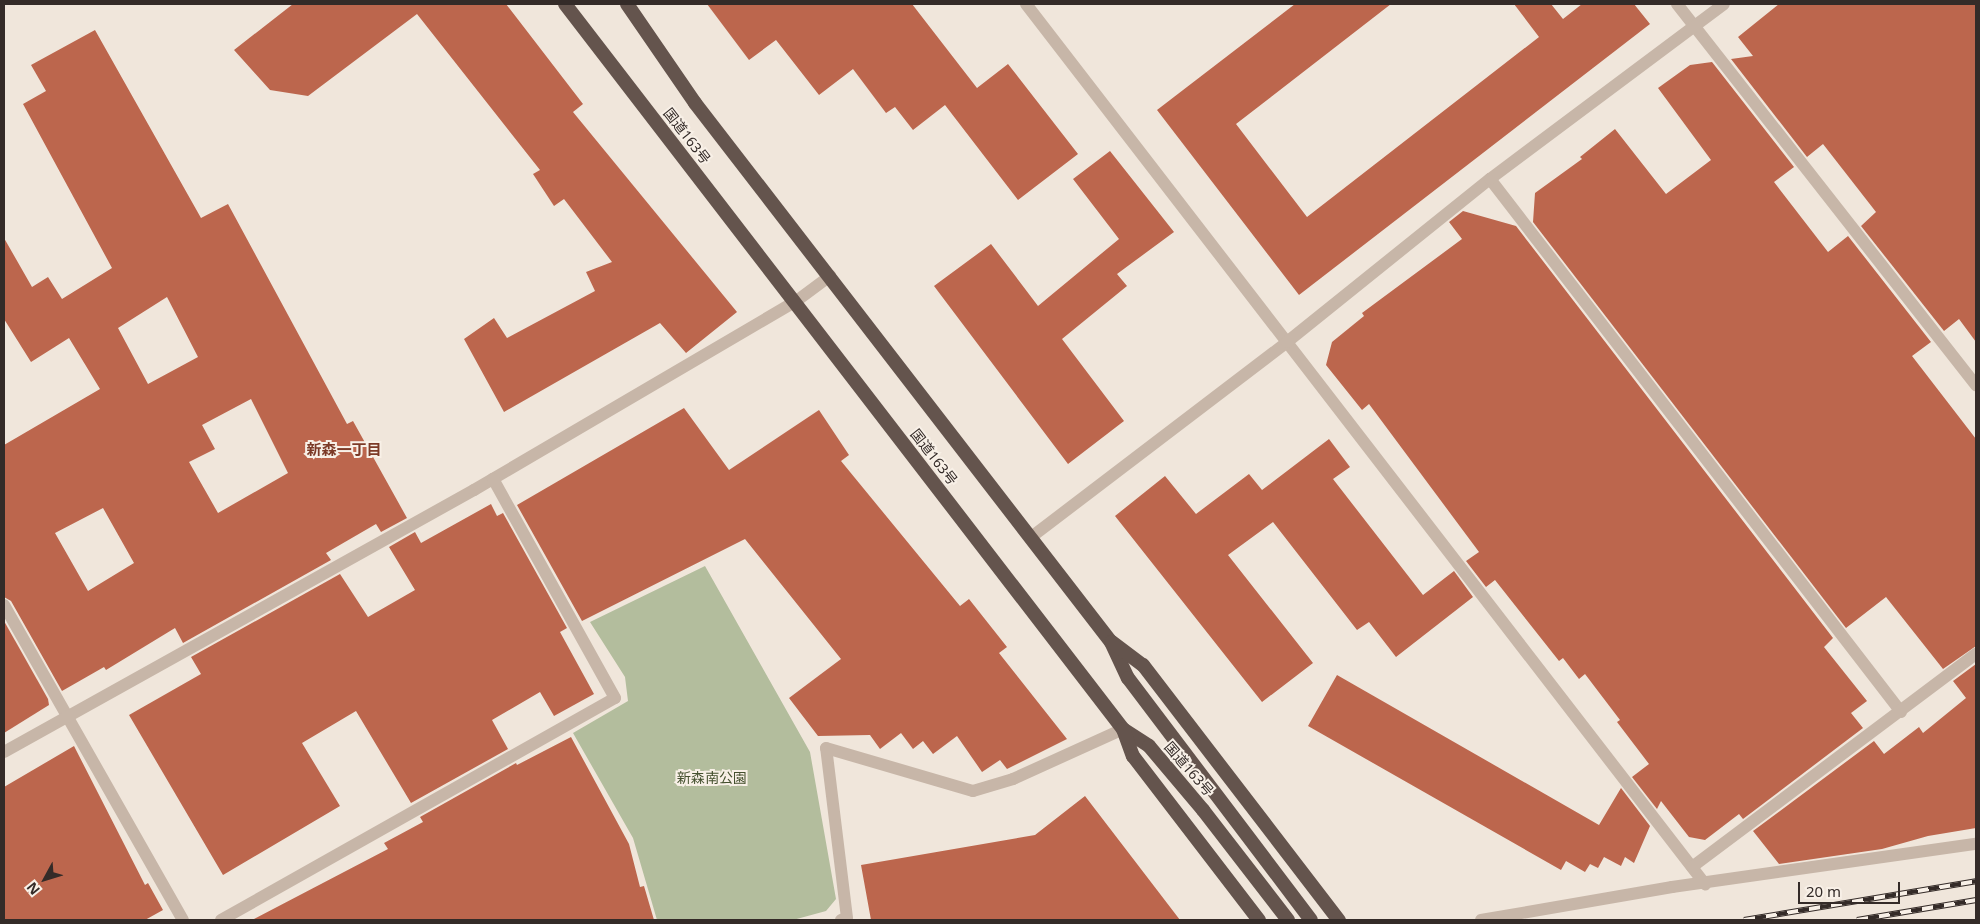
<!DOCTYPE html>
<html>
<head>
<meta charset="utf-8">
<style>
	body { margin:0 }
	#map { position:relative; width:1980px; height:924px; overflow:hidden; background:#f0e6db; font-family:"Noto Sans","Noto Sans JP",sans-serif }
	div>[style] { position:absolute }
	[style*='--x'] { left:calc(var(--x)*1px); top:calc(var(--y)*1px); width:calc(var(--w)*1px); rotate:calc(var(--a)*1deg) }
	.green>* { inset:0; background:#b3bd9d }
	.building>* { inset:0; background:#bc664d }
	.minor>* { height:12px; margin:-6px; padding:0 6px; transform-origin:6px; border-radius:6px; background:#c7b6a8 }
	.tertiary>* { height:12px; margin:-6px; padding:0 6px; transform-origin:6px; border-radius:6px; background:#c7b6a8 }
	.trunk>* { height:14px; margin:-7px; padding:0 7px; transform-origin:7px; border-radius:7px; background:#64544d }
	.rail>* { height:5.5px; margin-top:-2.75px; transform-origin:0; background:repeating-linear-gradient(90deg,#f8f0e7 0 11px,#342b28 0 22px); box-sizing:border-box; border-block:1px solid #342b28 }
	span { translate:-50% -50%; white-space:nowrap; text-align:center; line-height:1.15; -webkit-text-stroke:4px #f8f0e7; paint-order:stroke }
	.street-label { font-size:14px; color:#342b28 }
	.park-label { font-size:14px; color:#44502e }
	.neighbourhood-label { font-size:15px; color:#7c3a27; font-weight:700 }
	.frame { position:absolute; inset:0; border:5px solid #342b28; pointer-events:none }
	.north { position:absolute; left:20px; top:854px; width:50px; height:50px; -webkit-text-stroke:4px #f8f0e7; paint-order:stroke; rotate:231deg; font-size:14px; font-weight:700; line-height:20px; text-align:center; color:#342b28 }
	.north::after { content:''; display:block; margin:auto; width:18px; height:22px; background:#342b28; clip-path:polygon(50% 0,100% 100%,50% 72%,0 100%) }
	.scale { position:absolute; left:1798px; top:882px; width:102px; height:22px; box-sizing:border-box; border:2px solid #342b28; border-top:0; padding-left:6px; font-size:15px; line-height:18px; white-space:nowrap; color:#342b28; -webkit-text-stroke:4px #f8f0e7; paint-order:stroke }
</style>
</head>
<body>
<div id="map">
	<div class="green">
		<i style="clip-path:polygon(705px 566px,810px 752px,836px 899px,826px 911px,793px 920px,657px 920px,633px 838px,573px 733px,628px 701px,625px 677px,590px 622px)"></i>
	</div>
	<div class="building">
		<i style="clip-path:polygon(293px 4px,506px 4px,583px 104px,573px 112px,737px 312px,686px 353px,660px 323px,504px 412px,464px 339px,494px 318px,507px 338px,595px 291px,586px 272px,612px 262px,564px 199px,554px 206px,533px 174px,540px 170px,417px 14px,308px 96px,270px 90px,234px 50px)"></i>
		<i style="clip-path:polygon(707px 4px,912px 4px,977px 88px,1008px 64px,1078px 154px,1018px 200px,945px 105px,913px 130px,895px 107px,886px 113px,853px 69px,819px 95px,776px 40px,749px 60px)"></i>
		<i style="clip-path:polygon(1295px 4px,1391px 4px,1236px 124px,1307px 217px,1539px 37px,1514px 4px,1551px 4px,1563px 19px,1582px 4px,1634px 4px,1650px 24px,1299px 295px,1157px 110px)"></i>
		<i style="clip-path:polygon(1779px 4px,1976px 4px,1976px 342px,1959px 319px,1944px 331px,1861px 226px,1876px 212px,1823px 144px,1807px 157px,1731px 59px,1753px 56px,1738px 37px)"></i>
		<i style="clip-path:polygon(evenodd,95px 30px,201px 218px,228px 204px,347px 424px,353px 421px,407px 518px,381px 532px,376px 524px,326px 553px,331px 560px,183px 643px,175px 628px,106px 670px,104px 667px,62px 691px,11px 601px,4px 597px,4px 445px,100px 389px,69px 338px,31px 362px,4px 319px,4px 238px,32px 287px,48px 277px,62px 299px,112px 268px,23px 104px,46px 91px,31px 65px,95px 30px,167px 297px,198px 357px,148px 384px,118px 328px,167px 297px,95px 30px,251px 399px,288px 473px,218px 513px,189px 462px,215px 449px,202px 425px,251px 399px,95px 30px,103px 508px,134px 563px,88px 591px,55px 533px,103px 508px)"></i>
		<i style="clip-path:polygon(1712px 62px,1794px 167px,1774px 182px,1828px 252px,1848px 236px,1931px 342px,1912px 356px,1976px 439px,1976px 646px,1943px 669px,1886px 597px,1846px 628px,1533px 222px,1535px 193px,1582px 159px,1580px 157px,1615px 129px,1666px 194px,1711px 160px,1658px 88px,1690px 65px)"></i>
		<i style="clip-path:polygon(1110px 151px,1174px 232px,1117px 274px,1127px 286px,1062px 339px,1124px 421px,1068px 464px,934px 286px,991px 244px,1038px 306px,1119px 239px,1073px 179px)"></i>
		<i style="clip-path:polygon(1463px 211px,1516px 226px,1833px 638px,1824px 647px,1867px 701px,1851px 713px,1863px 728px,1743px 819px,1739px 814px,1705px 840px,1689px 837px,1661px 801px,1657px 809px,1632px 777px,1649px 764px,1617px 722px,1620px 720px,1585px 674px,1579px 679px,1563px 658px,1559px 661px,1495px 580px,1486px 587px,1466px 561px,1479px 552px,1369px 404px,1362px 410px,1326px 365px,1332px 342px,1364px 316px,1362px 313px,1462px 239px,1449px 222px)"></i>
		<i style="clip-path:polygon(684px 408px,729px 470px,819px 410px,849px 455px,841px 461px,960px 606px,969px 599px,1007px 647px,999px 653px,1067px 739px,1007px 769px,1000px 760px,982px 772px,957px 736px,933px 754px,923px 741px,913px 749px,901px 733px,880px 749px,870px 735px,818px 736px,789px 698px,841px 659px,745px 539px,582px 621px,517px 505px)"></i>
		<i style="clip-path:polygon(1329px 439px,1350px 467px,1333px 479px,1423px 595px,1454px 571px,1473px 597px,1396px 657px,1369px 622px,1357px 630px,1273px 522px,1228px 555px,1313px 663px,1262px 702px,1115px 516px,1165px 476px,1196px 514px,1249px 474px,1262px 490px)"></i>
		<i style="clip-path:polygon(491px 504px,497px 516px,503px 513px,567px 628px,560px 632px,594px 694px,554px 716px,540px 692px,492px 720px,508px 749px,411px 803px,356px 711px,302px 743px,340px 806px,223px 875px,129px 715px,201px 674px,191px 657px,340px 574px,368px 617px,415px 590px,389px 547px,415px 532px,421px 543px)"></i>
		<i style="clip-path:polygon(4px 621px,48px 699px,49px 705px,4px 733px)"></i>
		<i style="clip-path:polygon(1976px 664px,1976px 828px,1928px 836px,1882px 849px,1779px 864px,1753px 831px,1874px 741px,1884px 754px,1919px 727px,1923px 733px,1966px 698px,1953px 681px)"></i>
		<i style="clip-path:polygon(1337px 675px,1599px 825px,1621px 788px,1650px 826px,1634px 863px,1625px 857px,1621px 866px,1604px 857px,1598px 868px,1590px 864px,1585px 872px,1566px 861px,1561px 870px,1308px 726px)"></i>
		<i style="clip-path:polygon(571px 737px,629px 844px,640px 887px,644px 886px,654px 920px,252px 920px,388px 849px,384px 843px,423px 822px,420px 817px,516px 763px,517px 765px)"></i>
		<i style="clip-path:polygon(74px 746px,145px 885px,148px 883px,163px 910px,145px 920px,4px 920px,4px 787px)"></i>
		<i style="clip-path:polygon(1085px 796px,1180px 920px,871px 920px,861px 865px,1035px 835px)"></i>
	</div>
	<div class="minor">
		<i style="--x:1026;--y:4;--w:1112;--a:52.35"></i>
		<i style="--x:1677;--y:4;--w:485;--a:51.9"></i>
		<i style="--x:1490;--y:179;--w:673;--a:52.36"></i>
		<i style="--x:1030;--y:538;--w:323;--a:-37.3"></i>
		<i style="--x:1287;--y:342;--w:260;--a:-38.8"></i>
		<i style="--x:1490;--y:179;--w:292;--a:-36.8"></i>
		<i style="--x:4;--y:605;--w:362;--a:60.4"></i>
		<i style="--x:4;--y:752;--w:538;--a:-29.14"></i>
		<i style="--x:474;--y:490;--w:372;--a:-30.4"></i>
		<i style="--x:795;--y:302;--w:44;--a:-36.6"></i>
		<i style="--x:1692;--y:867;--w:355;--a:-36.9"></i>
		<i style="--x:221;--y:920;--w:452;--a:-29.4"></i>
		<i style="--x:615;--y:698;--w:251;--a:-119.1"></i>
		<i style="--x:841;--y:920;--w:6;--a:-18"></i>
		<i style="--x:847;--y:918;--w:171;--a:-97"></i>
		<i style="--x:826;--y:748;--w:153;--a:16.3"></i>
		<i style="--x:973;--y:791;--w:42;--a:-16.7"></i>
		<i style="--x:1013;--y:779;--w:121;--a:-24.4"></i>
	</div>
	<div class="tertiary">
		<i style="--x:1481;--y:920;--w:194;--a:-9.8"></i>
		<i style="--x:1672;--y:887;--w:307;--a:-8.1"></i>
	</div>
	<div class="trunk">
		<i style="--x:565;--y:4;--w:915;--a:52.42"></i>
		<i style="--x:1123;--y:729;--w:31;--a:33"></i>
		<i style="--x:1149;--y:746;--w:84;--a:49.8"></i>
		<i style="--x:1203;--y:810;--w:139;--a:52.3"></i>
		<i style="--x:627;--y:4;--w:120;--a:55.5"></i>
		<i style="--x:695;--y:103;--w:681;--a:52.34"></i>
		<i style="--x:1111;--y:642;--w:40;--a:65"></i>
		<i style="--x:1128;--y:678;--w:303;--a:52.9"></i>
		<i style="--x:1112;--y:642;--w:39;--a:37"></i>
		<i style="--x:1143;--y:665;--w:322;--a:52.5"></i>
		<i style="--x:1123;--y:729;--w:29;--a:70"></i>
		<i style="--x:1133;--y:756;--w:207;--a:52.5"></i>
	</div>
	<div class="rail">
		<i style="--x:1744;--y:920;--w:235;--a:-9.5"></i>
		<i style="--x:1857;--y:920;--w:121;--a:-9.5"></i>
	</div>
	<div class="street-label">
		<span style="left:687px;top:136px;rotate:52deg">国道163号</span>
		<span style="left:934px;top:457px;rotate:52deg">国道163号</span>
		<span style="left:1189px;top:769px;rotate:49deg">国道163号</span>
	</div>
	<div class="park-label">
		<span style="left:712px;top:778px">新森南公園</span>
	</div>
	<div class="neighbourhood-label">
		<span style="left:344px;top:450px">新森一丁目</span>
	</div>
	<div class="frame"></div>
	<div class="north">N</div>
	<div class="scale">20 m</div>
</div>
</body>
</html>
